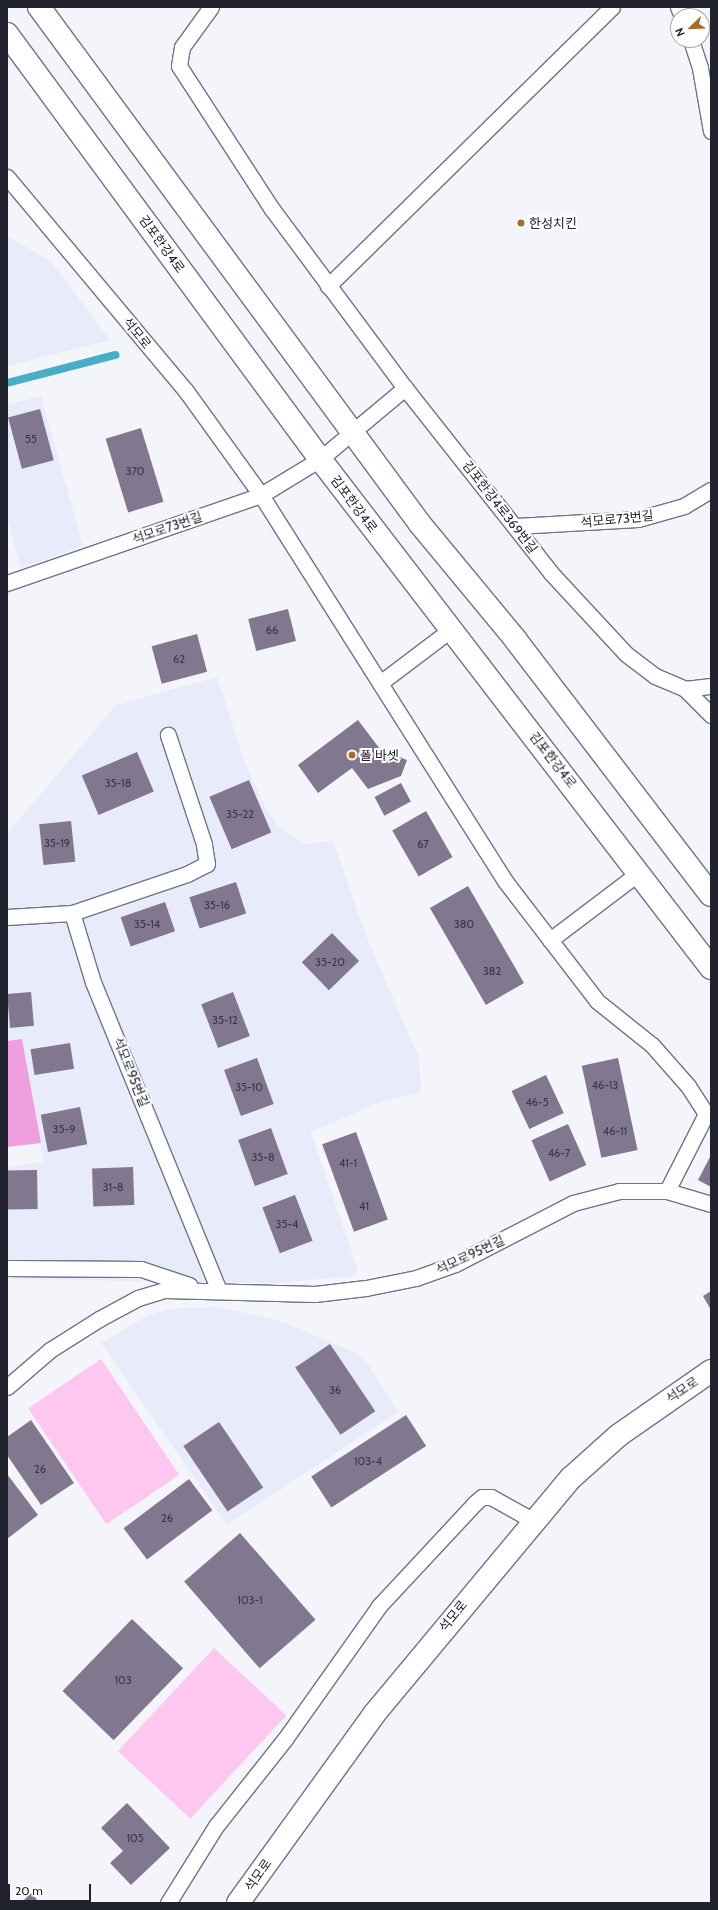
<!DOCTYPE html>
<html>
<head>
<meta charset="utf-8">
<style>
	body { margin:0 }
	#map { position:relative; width:718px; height:1910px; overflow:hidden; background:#f3f5fb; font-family:Cabin,"Noto Sans KR",sans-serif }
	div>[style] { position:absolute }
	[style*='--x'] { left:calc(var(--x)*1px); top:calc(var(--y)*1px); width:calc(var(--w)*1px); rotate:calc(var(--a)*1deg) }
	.built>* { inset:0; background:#e8ebf9 }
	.green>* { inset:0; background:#fdc7f0; transform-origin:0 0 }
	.forest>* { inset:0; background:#f09fde }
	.stream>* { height:8px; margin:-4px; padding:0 4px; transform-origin:4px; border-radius:4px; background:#46afc6 }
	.building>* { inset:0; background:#81778f; transform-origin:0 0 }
	.roads { filter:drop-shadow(1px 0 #6e748c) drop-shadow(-1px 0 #6e748c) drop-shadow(0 1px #6e748c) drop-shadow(0 -1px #6e748c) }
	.service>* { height:15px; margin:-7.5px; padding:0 7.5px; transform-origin:7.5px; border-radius:7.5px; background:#fff }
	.minor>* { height:22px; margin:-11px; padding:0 11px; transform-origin:11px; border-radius:11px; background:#fff }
	.tertiary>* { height:22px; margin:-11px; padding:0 11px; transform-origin:11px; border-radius:11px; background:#fff }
	.dots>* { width:11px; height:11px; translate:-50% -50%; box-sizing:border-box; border:2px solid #fff; border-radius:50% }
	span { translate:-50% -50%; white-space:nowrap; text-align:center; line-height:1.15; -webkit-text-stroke:4px #fff; paint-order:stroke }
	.number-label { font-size:11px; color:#383846 }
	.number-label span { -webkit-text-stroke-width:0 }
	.poi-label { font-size:13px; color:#20232d }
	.left { translate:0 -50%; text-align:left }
	.street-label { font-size:13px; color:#20232d }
	.frame { position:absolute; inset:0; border:8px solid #20232d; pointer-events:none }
	.north { position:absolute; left:670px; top:8px; width:40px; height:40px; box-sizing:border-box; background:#fff; border:1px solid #a6a7ab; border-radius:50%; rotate:247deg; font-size:11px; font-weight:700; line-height:16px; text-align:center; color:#20232d }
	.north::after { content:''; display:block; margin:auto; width:14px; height:18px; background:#a66c2c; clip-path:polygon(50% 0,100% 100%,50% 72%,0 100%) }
	.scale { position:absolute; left:8px; top:1884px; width:83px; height:18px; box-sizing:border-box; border:2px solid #20232d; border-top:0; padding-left:5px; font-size:12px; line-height:14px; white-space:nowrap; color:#20232d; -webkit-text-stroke:3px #fff; paint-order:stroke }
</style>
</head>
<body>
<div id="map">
	<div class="built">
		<i style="clip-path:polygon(7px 235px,52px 263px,110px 340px,7px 366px)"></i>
		<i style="clip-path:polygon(41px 396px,83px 546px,21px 568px,7px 517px,7px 405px)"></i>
		<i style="clip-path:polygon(217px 677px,245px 763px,266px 809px,279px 827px,304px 844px,333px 841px,367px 938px,419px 1058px,421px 1092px,380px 1102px,311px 1132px,357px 1268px,356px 1276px,273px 1283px,7px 1279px,7px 1167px,44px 1162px,22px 1040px,7px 1041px,7px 834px,116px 705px)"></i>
		<i style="clip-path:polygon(219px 1307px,277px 1320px,354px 1352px,368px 1364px,398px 1412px,227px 1525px,101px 1343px,147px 1316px,168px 1309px)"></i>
	</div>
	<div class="green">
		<i style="left:101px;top:1359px;width:140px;height:88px;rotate:56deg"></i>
		<i style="left:214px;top:1648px;width:99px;height:141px;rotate:43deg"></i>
	</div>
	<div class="forest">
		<i style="clip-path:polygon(22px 1039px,41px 1143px,7px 1147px,7px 1041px)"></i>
	</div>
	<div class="stream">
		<i style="--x:7;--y:383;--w:112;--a:-14.5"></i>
	</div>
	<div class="building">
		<i style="left:40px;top:409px;width:53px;height:33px;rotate:75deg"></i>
		<i style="left:141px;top:428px;width:77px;height:37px;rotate:73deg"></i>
		<i style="left:288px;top:609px;width:33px;height:41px;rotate:76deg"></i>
		<i style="left:197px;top:634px;width:39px;height:47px;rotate:75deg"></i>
		<i style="clip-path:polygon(358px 720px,380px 749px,407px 760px,401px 776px,368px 789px,352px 768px,318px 793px,298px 765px)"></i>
		<i style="left:137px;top:752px;width:43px;height:60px;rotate:67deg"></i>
		<i style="left:249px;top:780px;width:57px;height:43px;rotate:67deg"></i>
		<i style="left:401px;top:783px;width:21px;height:30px;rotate:62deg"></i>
		<i style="left:426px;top:811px;width:53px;height:39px;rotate:60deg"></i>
		<i style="left:71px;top:821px;width:41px;height:32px;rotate:84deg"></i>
		<i style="left:236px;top:882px;width:33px;height:49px;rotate:72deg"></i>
		<i style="left:468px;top:886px;width:112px;height:44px;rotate:60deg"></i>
		<i style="left:165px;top:902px;width:31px;height:47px;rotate:71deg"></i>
		<i style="left:332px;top:933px;width:39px;height:42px;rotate:46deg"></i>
		<i style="left:31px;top:992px;width:34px;height:24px;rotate:85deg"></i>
		<i style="left:233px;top:992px;width:47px;height:34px;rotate:69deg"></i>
		<i style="left:70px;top:1043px;width:26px;height:40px;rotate:81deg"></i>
		<i style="left:257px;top:1058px;width:49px;height:35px;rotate:70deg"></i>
		<i style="left:618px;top:1058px;width:94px;height:37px;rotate:78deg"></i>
		<i style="left:546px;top:1075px;width:42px;height:38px;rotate:65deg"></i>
		<i style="left:80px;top:1107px;width:38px;height:40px;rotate:79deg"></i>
		<i style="left:568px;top:1124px;width:45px;height:40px;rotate:66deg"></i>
		<i style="left:271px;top:1128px;width:49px;height:35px;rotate:70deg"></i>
		<i style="left:356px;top:1132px;width:93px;height:36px;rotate:70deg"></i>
		<i style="clip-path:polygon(711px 1155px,711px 1187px,698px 1180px)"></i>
		<i style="left:133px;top:1167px;width:38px;height:41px;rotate:88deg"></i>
		<i style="left:37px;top:1170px;width:39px;height:30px;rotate:89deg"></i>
		<i style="left:295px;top:1195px;width:49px;height:35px;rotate:69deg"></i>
		<i style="clip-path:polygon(711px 1291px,711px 1310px,703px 1296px)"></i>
		<i style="left:330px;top:1344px;width:81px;height:42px;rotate:56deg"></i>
		<i style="left:406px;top:1415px;width:37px;height:113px;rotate:57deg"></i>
		<i style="clip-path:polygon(31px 1420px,74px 1483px,41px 1505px,7px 1455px,7px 1437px)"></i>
		<i style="left:219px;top:1422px;width:79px;height:43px;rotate:56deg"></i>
		<i style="clip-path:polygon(7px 1474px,38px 1515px,7px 1539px)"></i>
		<i style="left:189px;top:1479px;width:39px;height:82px;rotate:53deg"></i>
		<i style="left:240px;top:1533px;width:115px;height:74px;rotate:49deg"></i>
		<i style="left:132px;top:1619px;width:71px;height:100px;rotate:44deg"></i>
		<i style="clip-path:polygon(127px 1803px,170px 1848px,131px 1885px,110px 1863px,123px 1851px,101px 1828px)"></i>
		<i style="clip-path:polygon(31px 1893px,40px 1903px,21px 1903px)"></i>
	</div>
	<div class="roads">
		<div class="service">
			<i style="--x:211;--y:7;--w:49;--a:125.9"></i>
			<i style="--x:182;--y:47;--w:19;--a:99"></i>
			<i style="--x:179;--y:66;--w:171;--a:57"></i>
			<i style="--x:272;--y:209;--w:223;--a:53.4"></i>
			<i style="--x:678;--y:7;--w:10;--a:66"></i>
			<i style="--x:691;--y:40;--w:29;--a:72"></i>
			<i style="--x:700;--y:68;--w:64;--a:80.1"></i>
			<i style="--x:7;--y:177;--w:279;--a:50.1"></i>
			<i style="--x:186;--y:391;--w:128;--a:54.2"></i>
			<i style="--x:261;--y:495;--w:457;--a:57.7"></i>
			<i style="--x:505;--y:881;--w:151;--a:52.5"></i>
			<i style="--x:597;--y:1001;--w:70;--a:38.7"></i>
			<i style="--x:652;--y:1045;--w:55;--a:48.7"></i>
			<i style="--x:688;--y:1086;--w:33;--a:57"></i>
			<i style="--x:706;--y:1114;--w:86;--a:116.9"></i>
			<i style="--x:328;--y:286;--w:398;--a:-44.5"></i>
			<i style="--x:516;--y:526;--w:122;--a:-3.3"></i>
			<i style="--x:638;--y:519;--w:48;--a:-15.8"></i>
			<i style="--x:684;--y:506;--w:31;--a:-31"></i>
			<i style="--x:7;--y:583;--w:269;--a:-19.1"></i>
			<i style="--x:261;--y:495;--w:69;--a:-31.4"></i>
			<i style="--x:320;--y:459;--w:111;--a:-39.9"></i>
			<i style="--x:405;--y:388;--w:236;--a:51.7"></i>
			<i style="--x:551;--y:573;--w:110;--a:47.2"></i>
			<i style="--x:626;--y:654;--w:36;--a:37"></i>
			<i style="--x:655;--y:676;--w:33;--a:23"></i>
			<i style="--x:685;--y:689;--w:26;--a:-7"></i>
			<i style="--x:380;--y:683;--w:88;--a:-37.1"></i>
			<i style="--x:685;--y:689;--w:37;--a:45"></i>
			<i style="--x:72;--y:913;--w:121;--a:-18.7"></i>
			<i style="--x:187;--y:874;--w:22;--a:-27"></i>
			<i style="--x:207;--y:864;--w:20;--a:-99"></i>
			<i style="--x:204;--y:844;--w:115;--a:-108.3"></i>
			<i style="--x:7;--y:917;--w:65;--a:-3.5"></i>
			<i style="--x:72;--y:913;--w:72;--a:73.1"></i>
			<i style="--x:93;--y:982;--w:333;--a:67.8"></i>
			<i style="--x:550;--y:940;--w:113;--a:-37.1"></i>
			<i style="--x:7;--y:1268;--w:134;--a:0.4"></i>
			<i style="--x:141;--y:1269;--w:51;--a:18.4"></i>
			<i style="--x:7;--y:1387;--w:57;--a:-40.7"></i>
			<i style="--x:50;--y:1350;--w:58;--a:-32.3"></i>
			<i style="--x:99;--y:1319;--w:44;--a:-28.3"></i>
			<i style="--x:138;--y:1298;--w:28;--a:-17"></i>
			<i style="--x:165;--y:1290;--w:150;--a:1.5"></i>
			<i style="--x:315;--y:1294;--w:51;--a:-6.7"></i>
			<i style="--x:366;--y:1288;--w:51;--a:-11.3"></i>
			<i style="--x:416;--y:1278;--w:41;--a:-19.7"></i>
			<i style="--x:455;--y:1264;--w:133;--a:-27.3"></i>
			<i style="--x:573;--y:1203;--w:48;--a:-14.6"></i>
			<i style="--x:619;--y:1191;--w:48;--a:0"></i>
			<i style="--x:667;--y:1191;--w:46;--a:16.5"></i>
			<i style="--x:168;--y:1903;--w:91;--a:-58.1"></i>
			<i style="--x:216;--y:1826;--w:111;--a:-51.6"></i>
			<i style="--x:285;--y:1739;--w:163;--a:-54.7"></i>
			<i style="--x:379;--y:1606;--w:141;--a:-47"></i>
			<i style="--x:475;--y:1503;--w:9;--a:-41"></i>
			<i style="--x:482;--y:1497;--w:9;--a:0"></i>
			<i style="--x:491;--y:1497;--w:49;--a:29.2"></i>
		</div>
		<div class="minor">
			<i style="--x:238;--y:1903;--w:234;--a:-54.2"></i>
			<i style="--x:375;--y:1713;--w:306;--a:-50.2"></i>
			<i style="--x:571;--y:1478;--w:64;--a:-41.9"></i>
			<i style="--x:619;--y:1435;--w:112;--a:-34.8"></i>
		</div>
		<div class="tertiary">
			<i style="--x:39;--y:7;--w:642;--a:53.61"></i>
			<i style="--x:420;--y:524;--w:149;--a:50.4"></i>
			<i style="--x:515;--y:639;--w:322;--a:52.6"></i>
			<i style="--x:7;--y:34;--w:528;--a:53.63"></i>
			<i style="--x:320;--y:459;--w:642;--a:52.47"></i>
		</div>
	</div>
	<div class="dots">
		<i style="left:521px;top:223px;background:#a66c2c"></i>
		<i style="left:352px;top:755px;background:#a66c2c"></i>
	</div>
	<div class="number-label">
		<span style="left:31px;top:439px">55</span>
		<span style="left:135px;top:471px">370</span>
		<span style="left:272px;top:630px">66</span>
		<span style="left:179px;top:659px">62</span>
		<span style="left:118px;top:783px">35-18</span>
		<span style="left:240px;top:814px">35-22</span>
		<span style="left:57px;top:843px">35-19</span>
		<span style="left:423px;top:844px">67</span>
		<span style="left:217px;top:905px">35-16</span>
		<span style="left:147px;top:924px">35-14</span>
		<span style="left:464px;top:924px">380</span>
		<span style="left:330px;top:962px">35-20</span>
		<span style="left:492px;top:971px">382</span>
		<span style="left:225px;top:1020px">35-12</span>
		<span style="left:605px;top:1085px">46-13</span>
		<span style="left:249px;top:1087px">35-10</span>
		<span style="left:537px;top:1102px">46-5</span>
		<span style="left:64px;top:1129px">35-9</span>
		<span style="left:615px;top:1131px">46-11</span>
		<span style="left:559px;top:1153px">46-7</span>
		<span style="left:263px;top:1157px">35-8</span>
		<span style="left:348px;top:1163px">41-1</span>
		<span style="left:113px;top:1187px">31-8</span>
		<span style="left:364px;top:1206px">41</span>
		<span style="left:287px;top:1224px">35-4</span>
		<span style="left:335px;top:1390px">36</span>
		<span style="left:368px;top:1461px">103-4</span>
		<span style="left:40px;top:1469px">26</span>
		<span style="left:167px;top:1518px">26</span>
		<span style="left:250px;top:1600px">103-1</span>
		<span style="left:123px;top:1680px">103</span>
		<span style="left:135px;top:1838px">105</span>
	</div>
	<div class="poi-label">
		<span class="left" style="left:529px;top:223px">한성치킨</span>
		<span class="left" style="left:360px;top:755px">폴 바셋</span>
	</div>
	<div class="street-label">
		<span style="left:162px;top:244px;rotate:54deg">김포한강4로</span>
		<span style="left:137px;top:333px;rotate:51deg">석모로</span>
		<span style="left:354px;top:504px;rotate:53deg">김포한강4로</span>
		<span style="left:500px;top:507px;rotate:52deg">김포한강4로369번길</span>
		<span style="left:617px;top:519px;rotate:-6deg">석모로73번길</span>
		<span style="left:167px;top:528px;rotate:-19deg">석모로73번길</span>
		<span style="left:553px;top:760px;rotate:52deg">김포한강4로</span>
		<span style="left:131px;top:1072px;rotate:68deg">석모로95번길</span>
		<span style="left:470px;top:1255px;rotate:-25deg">석모로95번길</span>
		<span style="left:682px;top:1390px;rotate:-34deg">석모로</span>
		<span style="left:453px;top:1616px;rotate:-51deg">석모로</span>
		<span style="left:258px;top:1875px;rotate:-55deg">석모로</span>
	</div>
	<div class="frame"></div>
	<div class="north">N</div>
	<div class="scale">20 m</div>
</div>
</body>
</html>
